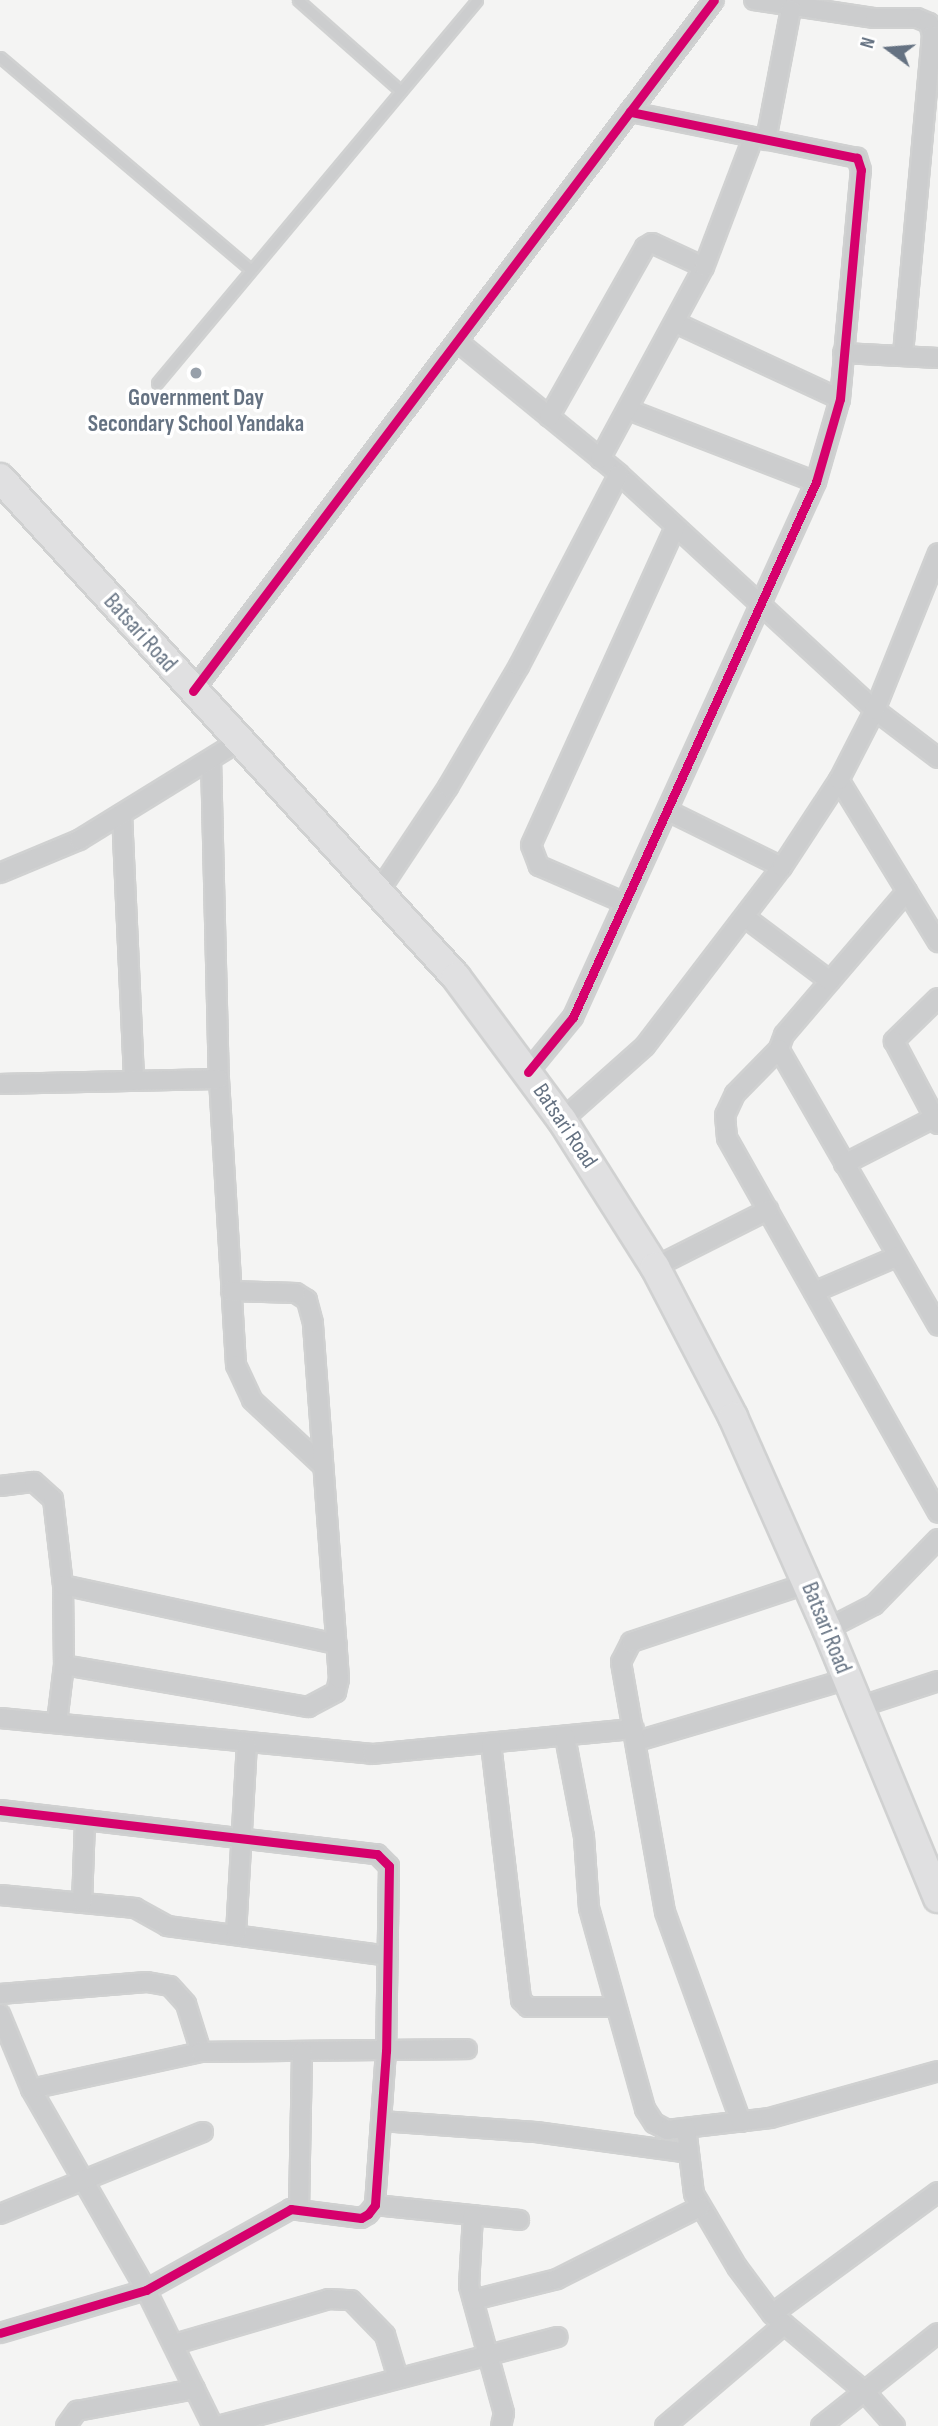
<!DOCTYPE html>
<html>
<head>
<meta charset="utf-8">
<style>
	body { margin:0 }
	#map { position:relative; width:938px; height:2426px; overflow:hidden; background:#f4f4f3; font-family:"Sofia Sans Condensed",sans-serif }
	div>[style] { position:absolute }
	[style*='--x'] { left:calc(var(--x)*1px); top:calc(var(--y)*1px); width:calc(var(--w)*1px); rotate:calc(var(--a)*1deg) }
	.roads { filter:drop-shadow(2px 0 #d0d1d1) drop-shadow(-2px 0 #d0d1d1) drop-shadow(0 2px #d0d1d1) drop-shadow(0 -2px #d0d1d1) }
	.service>* { height:9px; margin:-4.5px; padding:0 4.5px; transform-origin:4.5px; border-radius:4.5px; background:#cccdce }
	.minor>* { height:18px; margin:-9px; padding:0 9px; transform-origin:9px; border-radius:9px; background:#cccdce }
	.primary>* { height:28px; margin:-14px; padding:0 14px; transform-origin:14px; border-radius:14px; background:#e0e0e1 }
	.cycleway>* { height:9px; margin:-4.5px; padding:0 4.5px; transform-origin:4.5px; border-radius:4.5px; background:#d6006c }
	.dots>* { width:19px; height:19px; translate:-50% -50%; box-sizing:border-box; border:4px solid #fff; border-radius:50% }
	span { translate:-50% -50%; white-space:nowrap; text-align:center; line-height:1.15; -webkit-text-stroke:7px #fff; paint-order:stroke }
	.poi-label { font-size:23px; color:#657282; font-weight:700 }
	.street-label { font-size:23px; color:#657282 }
	.north { position:absolute; left:854px; top:14px; width:70px; height:70px; -webkit-text-stroke:5px #fff; paint-order:stroke; rotate:286deg; font-size:19px; font-weight:700; line-height:28px; text-align:center; color:#657282 }
	.north::after { content:''; display:block; margin:auto; width:24px; height:32px; background:#657282; clip-path:polygon(50% 0,100% 100%,50% 72%,0 100%) }
</style>
</head>
<body>
<div id="map">
	<div class="roads">
		<div class="service">
			<i style="--x:298;--y:0;--w:137;--a:41.5"></i>
			<i style="--x:0;--y:57;--w:329;--a:40.3"></i>
			<i style="--x:157;--y:383;--w:499;--a:-50.1"></i>
		</div>
		<div class="minor">
			<i style="--x:754;--y:0;--w:122;--a:8.5"></i>
			<i style="--x:875;--y:18;--w:42;--a:0"></i>
			<i style="--x:917;--y:18;--w:13;--a:23"></i>
			<i style="--x:929;--y:23;--w:12;--a:76"></i>
			<i style="--x:932;--y:35;--w:322;--a:95.2"></i>
			<i style="--x:766;--y:140;--w:133;--a:-79.2"></i>
			<i style="--x:676;--y:323;--w:181;--a:24.9"></i>
			<i style="--x:458;--y:342;--w:208;--a:39.3"></i>
			<i style="--x:619;--y:474;--w:348;--a:42.7"></i>
			<i style="--x:875;--y:710;--w:79;--a:37.3"></i>
			<i style="--x:843;--y:353;--w:95;--a:3"></i>
			<i style="--x:629;--y:410;--w:200;--a:21.1"></i>
			<i style="--x:549;--y:417;--w:195;--a:-60.5"></i>
			<i style="--x:645;--y:247;--w:8;--a:-30"></i>
			<i style="--x:652;--y:243;--w:57;--a:24.8"></i>
			<i style="--x:600;--y:459;--w:218;--a:-61.6"></i>
			<i style="--x:704;--y:267;--w:138;--a:-69.2"></i>
			<i style="--x:193;--y:691;--w:865;--a:-52.98"></i>
			<i style="--x:211;--y:759;--w:320;--a:88.6"></i>
			<i style="--x:219;--y:1079;--w:287;--a:86.6"></i>
			<i style="--x:236;--y:1365;--w:38;--a:65"></i>
			<i style="--x:252;--y:1400;--w:96;--a:42.9"></i>
			<i style="--x:839;--y:780;--w:190;--a:58.6"></i>
			<i style="--x:668;--y:811;--w:127;--a:26.2"></i>
			<i style="--x:122;--y:814;--w:267;--a:87.4"></i>
			<i style="--x:0;--y:873;--w:86;--a:-22.7"></i>
			<i style="--x:79;--y:840;--w:188;--a:-31.7"></i>
			<i style="--x:379;--y:891;--w:125;--a:-56.4"></i>
			<i style="--x:448;--y:787;--w:140;--a:-59.6"></i>
			<i style="--x:519;--y:666;--w:216;--a:-62.5"></i>
			<i style="--x:907;--y:891;--w:189;--a:130.5"></i>
			<i style="--x:784;--y:1035;--w:15;--a:110"></i>
			<i style="--x:779;--y:1049;--w:319;--a:60.1"></i>
			<i style="--x:625;--y:903;--w:94;--a:-156.7"></i>
			<i style="--x:539;--y:866;--w:22;--a:-111"></i>
			<i style="--x:531;--y:845;--w:349;--a:-65.6"></i>
			<i style="--x:746;--y:918;--w:105;--a:36.9"></i>
			<i style="--x:938;--y:998;--w:62;--a:135.7"></i>
			<i style="--x:894;--y:1041;--w:94;--a:62.1"></i>
			<i style="--x:779;--y:1049;--w:63;--a:134.4"></i>
			<i style="--x:735;--y:1094;--w:23;--a:115"></i>
			<i style="--x:725;--y:1115;--w:23;--a:85"></i>
			<i style="--x:727;--y:1138;--w:430;--a:60.6"></i>
			<i style="--x:528;--y:1072;--w:71;--a:-50.7"></i>
			<i style="--x:573;--y:1017;--w:588;--a:-65.57"></i>
			<i style="--x:816;--y:482;--w:86;--a:-73.9"></i>
			<i style="--x:840;--y:399;--w:230;--a:-84.8"></i>
			<i style="--x:861;--y:170;--w:13;--a:-108"></i>
			<i style="--x:857;--y:158;--w:232;--a:-168.5"></i>
			<i style="--x:0;--y:1084;--w:219;--a:-1.3"></i>
			<i style="--x:562;--y:1120;--w:111;--a:-41.7"></i>
			<i style="--x:645;--y:1046;--w:225;--a:-52.6"></i>
			<i style="--x:782;--y:867;--w:104;--a:-56.8"></i>
			<i style="--x:839;--y:780;--w:79;--a:-62.8"></i>
			<i style="--x:875;--y:710;--w:169;--a:-68.1"></i>
			<i style="--x:844;--y:1164;--w:101;--a:-27.1"></i>
			<i style="--x:655;--y:1267;--w:127;--a:-26.8"></i>
			<i style="--x:814;--y:1292;--w:91;--a:-23.2"></i>
			<i style="--x:0;--y:1486;--w:34;--a:-7"></i>
			<i style="--x:34;--y:1482;--w:25;--a:42"></i>
			<i style="--x:53;--y:1499;--w:87;--a:83.4"></i>
			<i style="--x:63;--y:1585;--w:80;--a:89.3"></i>
			<i style="--x:64;--y:1665;--w:57;--a:97"></i>
			<i style="--x:63;--y:1585;--w:280;--a:12.2"></i>
			<i style="--x:827;--y:1629;--w:53;--a:-27.1"></i>
			<i style="--x:874;--y:1605;--w:92;--a:-45.9"></i>
			<i style="--x:64;--y:1665;--w:248;--a:9.8"></i>
			<i style="--x:308;--y:1707;--w:32;--a:-28"></i>
			<i style="--x:336;--y:1692;--w:13;--a:-77"></i>
			<i style="--x:339;--y:1679;--w:357;--a:-94.2"></i>
			<i style="--x:313;--y:1323;--w:24;--a:-105"></i>
			<i style="--x:307;--y:1300;--w:13;--a:-148"></i>
			<i style="--x:296;--y:1293;--w:65;--a:-178.2"></i>
			<i style="--x:859;--y:1707;--w:83;--a:-18.2"></i>
			<i style="--x:0;--y:1718;--w:374;--a:5.5"></i>
			<i style="--x:372;--y:1754;--w:263;--a:-5.5"></i>
			<i style="--x:565;--y:1737;--w:102;--a:79.2"></i>
			<i style="--x:584;--y:1837;--w:71;--a:86"></i>
			<i style="--x:589;--y:1908;--w:209;--a:74.4"></i>
			<i style="--x:645;--y:2109;--w:17;--a:57"></i>
			<i style="--x:654;--y:2123;--w:15;--a:28"></i>
			<i style="--x:667;--y:2130;--w:104;--a:-6.6"></i>
			<i style="--x:770;--y:2118;--w:174;--a:-15.6"></i>
			<i style="--x:637;--y:1741;--w:219;--a:-16.4"></i>
			<i style="--x:491;--y:1744;--w:258;--a:83.3"></i>
			<i style="--x:521;--y:2000;--w:10;--a:45"></i>
			<i style="--x:528;--y:2007;--w:88;--a:0"></i>
			<i style="--x:0;--y:1810;--w:380;--a:6.7"></i>
			<i style="--x:377;--y:1854;--w:17;--a:45"></i>
			<i style="--x:389;--y:1866;--w:185;--a:90.9"></i>
			<i style="--x:386;--y:2051;--w:154;--a:94.1"></i>
			<i style="--x:375;--y:2205;--w:11;--a:128"></i>
			<i style="--x:368;--y:2214;--w:8;--a:150"></i>
			<i style="--x:361;--y:2218;--w:71;--a:-172.7"></i>
			<i style="--x:291;--y:2209;--w:166;--a:150.8"></i>
			<i style="--x:146;--y:2290;--w:152;--a:163.6"></i>
			<i style="--x:0;--y:1895;--w:136;--a:5.5"></i>
			<i style="--x:135;--y:1908;--w:37;--a:29"></i>
			<i style="--x:167;--y:1926;--w:223;--a:7.7"></i>
			<i style="--x:82;--y:1903;--w:82;--a:-87.9"></i>
			<i style="--x:236;--y:1934;--w:189;--a:-86.7"></i>
			<i style="--x:0;--y:1994;--w:147;--a:-4.7"></i>
			<i style="--x:147;--y:1982;--w:23;--a:10"></i>
			<i style="--x:170;--y:1986;--w:24;--a:48"></i>
			<i style="--x:186;--y:2004;--w:50;--a:72.6"></i>
			<i style="--x:0;--y:2014;--w:81;--a:67.5"></i>
			<i style="--x:31;--y:2089;--w:232;--a:60.2"></i>
			<i style="--x:146;--y:2290;--w:152;--a:63.8"></i>
			<i style="--x:31;--y:2089;--w:174;--a:-12.3"></i>
			<i style="--x:201;--y:2052;--w:266;--a:-0.6"></i>
			<i style="--x:381;--y:2121;--w:155;--a:4.1"></i>
			<i style="--x:536;--y:2132;--w:154;--a:7.8"></i>
			<i style="--x:741;--y:2122;--w:223;--a:-109.9"></i>
			<i style="--x:665;--y:1912;--w:254;--a:-100"></i>
			<i style="--x:621;--y:1662;--w:22;--a:-63"></i>
			<i style="--x:631;--y:1642;--w:187;--a:-18.4"></i>
			<i style="--x:686;--y:2128;--w:66;--a:83.1"></i>
			<i style="--x:694;--y:2194;--w:85;--a:59.5"></i>
			<i style="--x:737;--y:2267;--w:59;--a:53.3"></i>
			<i style="--x:772;--y:2314;--w:120;--a:39.9"></i>
			<i style="--x:864;--y:2391;--w:47;--a:48.5"></i>
			<i style="--x:375;--y:2205;--w:145;--a:5.9"></i>
			<i style="--x:299;--y:2210;--w:158;--a:-88.9"></i>
			<i style="--x:0;--y:2214;--w:219;--a:-22"></i>
			<i style="--x:473;--y:2215;--w:71;--a:93.2"></i>
			<i style="--x:469;--y:2286;--w:132;--a:74.6"></i>
			<i style="--x:504;--y:2413;--w:13;--a:103"></i>
			<i style="--x:473;--y:2300;--w:87;--a:-14"></i>
			<i style="--x:557;--y:2279;--w:160;--a:-26.7"></i>
			<i style="--x:772;--y:2314;--w:206;--a:-36.3"></i>
			<i style="--x:175;--y:2344;--w:160;--a:-16.3"></i>
			<i style="--x:329;--y:2299;--w:22;--a:3"></i>
			<i style="--x:351;--y:2300;--w:49;--a:45.8"></i>
			<i style="--x:385;--y:2335;--w:45;--a:73.2"></i>
			<i style="--x:66;--y:2426;--w:19;--a:-54"></i>
			<i style="--x:77;--y:2411;--w:120;--a:-10.6"></i>
			<i style="--x:218;--y:2426;--w:351;--a:-14.7"></i>
			<i style="--x:665;--y:2426;--w:157;--a:-40.4"></i>
			<i style="--x:821;--y:2426;--w:149;--a:-38.5"></i>
		</div>
		<div class="primary">
			<i style="--x:0;--y:478;--w:676;--a:47.58"></i>
			<i style="--x:456;--y:977;--w:178;--a:53.5"></i>
			<i style="--x:562;--y:1120;--w:174;--a:57.7"></i>
			<i style="--x:655;--y:1267;--w:169;--a:62.5"></i>
			<i style="--x:733;--y:1417;--w:232;--a:66.1"></i>
			<i style="--x:827;--y:1629;--w:291;--a:67.6"></i>
		</div>
	</div>
	<div class="cycleway">
		<i style="--x:193;--y:691;--w:865;--a:-52.98"></i>
		<i style="--x:528;--y:1072;--w:71;--a:-50.7"></i>
		<i style="--x:573;--y:1017;--w:588;--a:-65.57"></i>
		<i style="--x:816;--y:482;--w:86;--a:-73.9"></i>
		<i style="--x:840;--y:399;--w:230;--a:-84.8"></i>
		<i style="--x:861;--y:170;--w:13;--a:-108"></i>
		<i style="--x:857;--y:158;--w:232;--a:-168.5"></i>
		<i style="--x:0;--y:1810;--w:380;--a:6.7"></i>
		<i style="--x:377;--y:1854;--w:17;--a:45"></i>
		<i style="--x:389;--y:1866;--w:185;--a:90.9"></i>
		<i style="--x:386;--y:2051;--w:154;--a:94.1"></i>
		<i style="--x:375;--y:2205;--w:11;--a:128"></i>
		<i style="--x:368;--y:2214;--w:8;--a:150"></i>
		<i style="--x:361;--y:2218;--w:71;--a:-172.7"></i>
		<i style="--x:291;--y:2209;--w:166;--a:150.8"></i>
		<i style="--x:146;--y:2290;--w:152;--a:163.6"></i>
	</div>
	<div class="dots">
		<i style="left:196px;top:373px;background:#97a0aa"></i>
	</div>
	<div class="poi-label">
		<span style="left:196px;top:411px">Government Day<br>Secondary School Yandaka</span>
	</div>
	<div class="street-label">
		<span style="left:140px;top:633px;rotate:48deg">Batsari Road</span>
		<span style="left:565px;top:1126px;rotate:56deg">Batsari Road</span>
		<span style="left:826px;top:1628px;rotate:68deg">Batsari Road</span>
	</div>
	<div class="north">N</div>
</div>
</body>
</html>
